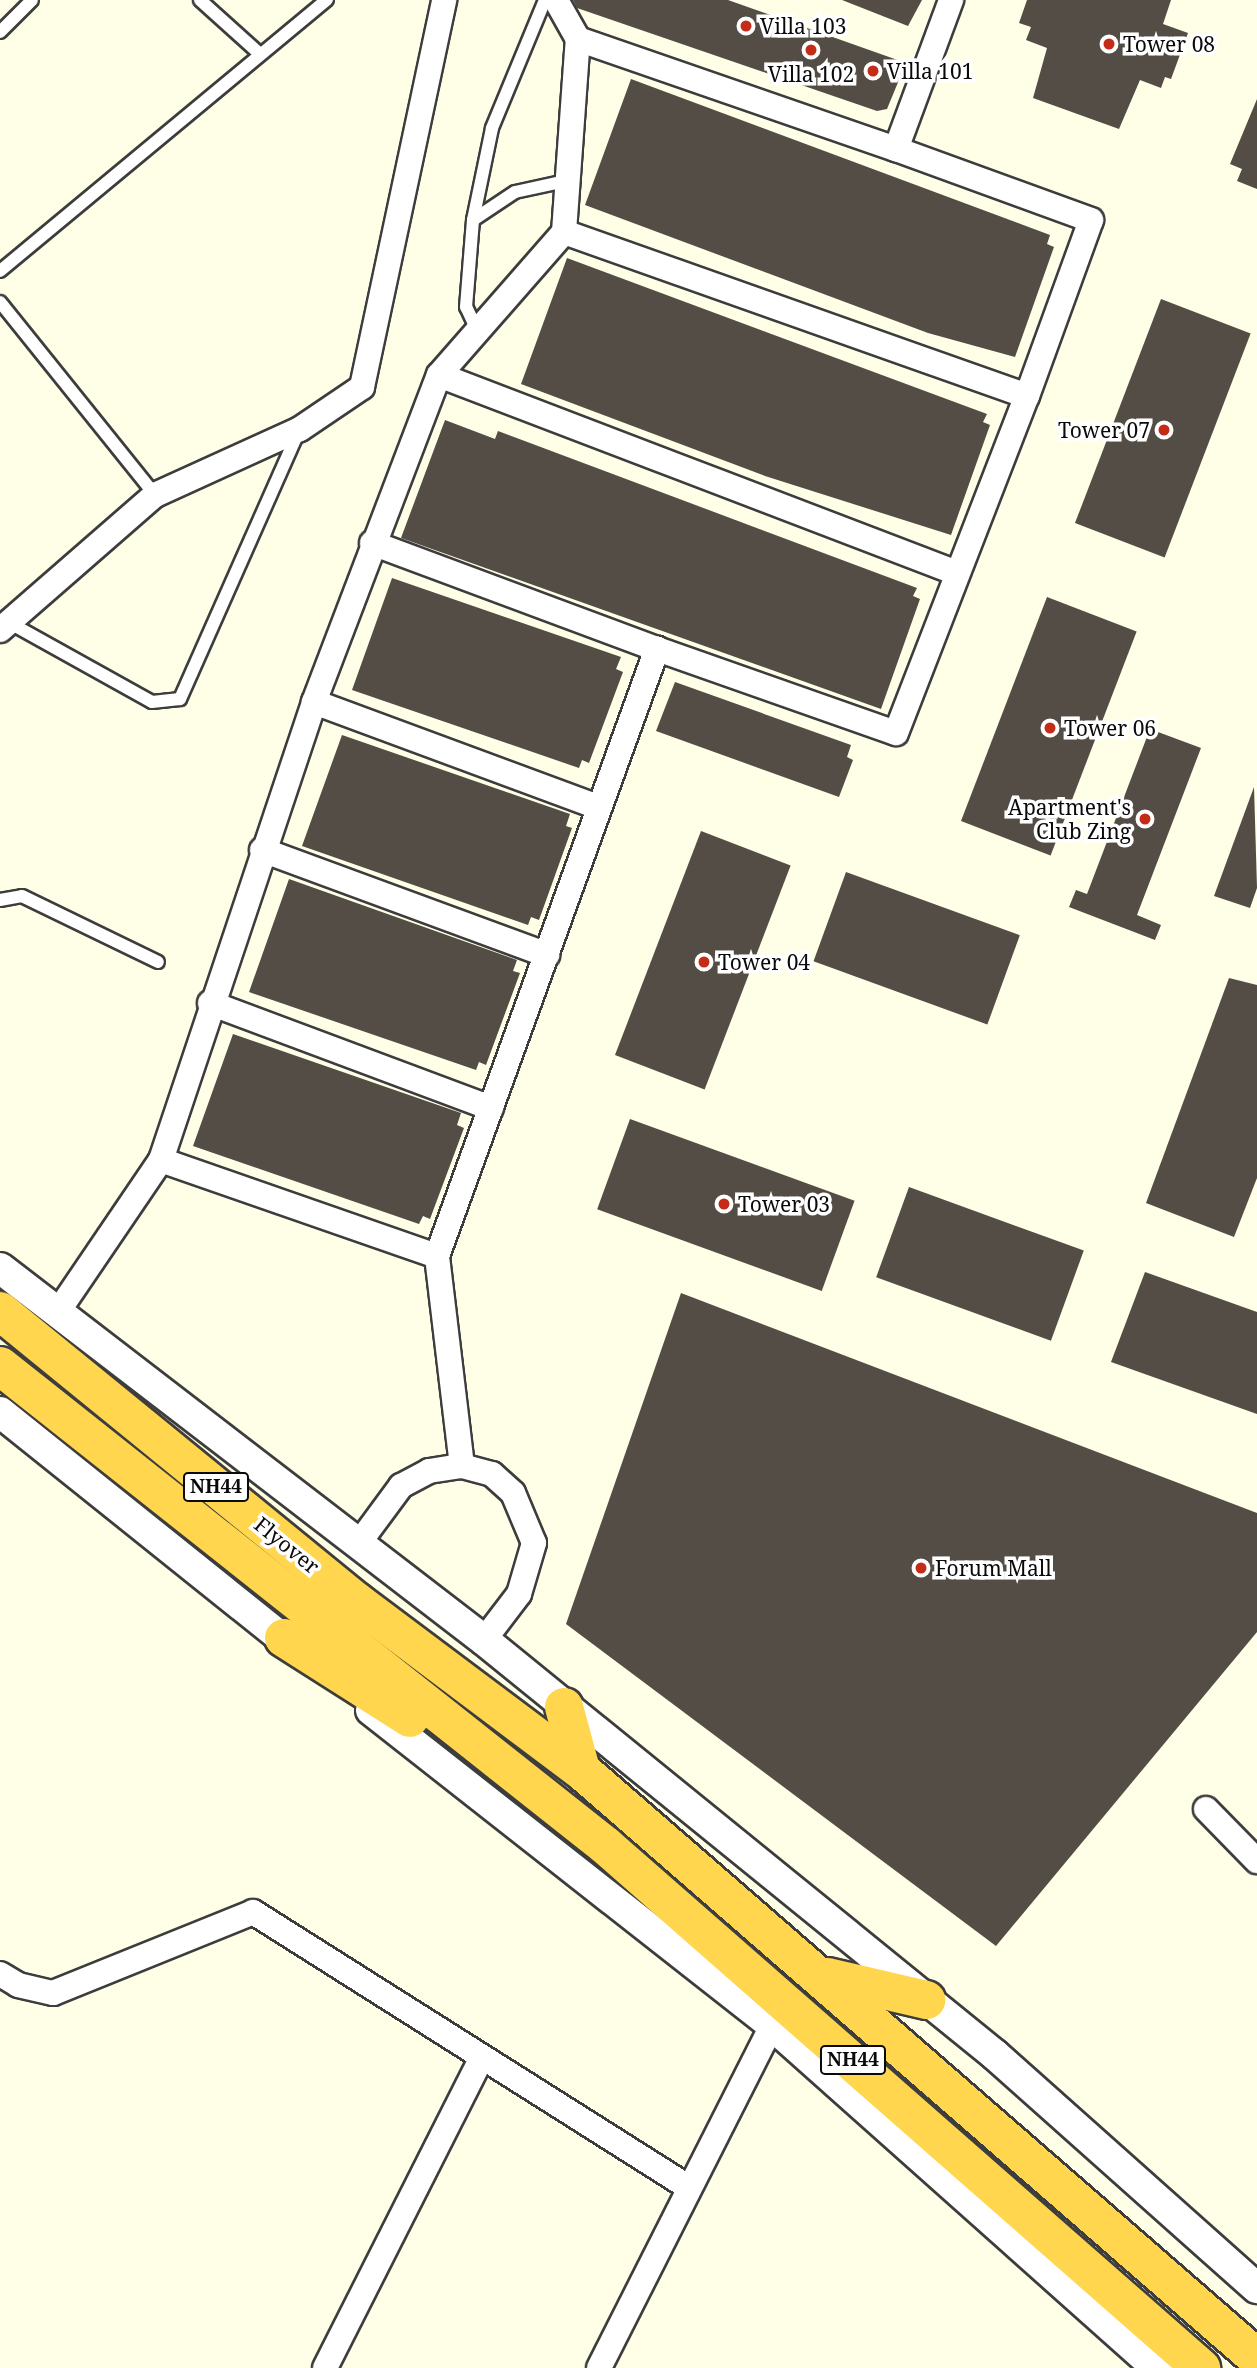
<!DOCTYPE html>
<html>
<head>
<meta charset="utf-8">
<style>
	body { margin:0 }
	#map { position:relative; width:1257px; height:2368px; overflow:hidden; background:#fffee6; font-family:"Noto Serif",serif }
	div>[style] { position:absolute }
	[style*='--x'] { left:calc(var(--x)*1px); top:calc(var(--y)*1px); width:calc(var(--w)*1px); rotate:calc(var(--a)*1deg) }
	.building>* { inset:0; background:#534d45; transform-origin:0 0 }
	.roads { filter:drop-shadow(2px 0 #3d3d3d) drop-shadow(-2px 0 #3d3d3d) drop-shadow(0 2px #3d3d3d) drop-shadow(0 -2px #3d3d3d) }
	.service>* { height:12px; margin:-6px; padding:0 6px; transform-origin:6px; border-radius:6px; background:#fff }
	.minor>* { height:24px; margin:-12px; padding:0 12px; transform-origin:12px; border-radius:12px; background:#fff }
	.tertiary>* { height:30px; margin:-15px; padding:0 15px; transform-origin:15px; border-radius:15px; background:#fff }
	.trunk>* { height:38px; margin:-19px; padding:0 19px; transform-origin:19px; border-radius:19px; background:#ffd64d }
	.dots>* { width:19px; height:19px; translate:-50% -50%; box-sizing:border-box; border:4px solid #fff; border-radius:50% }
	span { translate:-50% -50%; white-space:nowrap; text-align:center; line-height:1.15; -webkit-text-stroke:7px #fff; paint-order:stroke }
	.shield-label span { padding:2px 5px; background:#fff; border:2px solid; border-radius:5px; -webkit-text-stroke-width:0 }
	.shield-label { font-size:19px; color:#0a0a0a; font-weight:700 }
	.poi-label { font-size:21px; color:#0a0a0a }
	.left { translate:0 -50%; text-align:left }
	.right { translate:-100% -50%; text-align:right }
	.street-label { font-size:21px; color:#0a0a0a }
</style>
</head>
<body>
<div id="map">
	<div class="building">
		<i style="clip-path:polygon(573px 0,728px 0,906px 63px,887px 109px,877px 111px,577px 8px)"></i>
		<i style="clip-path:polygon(842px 0,922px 0,908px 26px)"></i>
		<i style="clip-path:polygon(1027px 0,1171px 0,1163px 24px,1188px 33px,1171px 79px,1165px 77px,1161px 88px,1140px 80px,1119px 129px,1033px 98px,1047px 48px,1026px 40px,1031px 27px,1019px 23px)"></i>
		<i style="clip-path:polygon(631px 79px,1050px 235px,1047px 244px,1054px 247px,1015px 357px,928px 333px,585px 205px)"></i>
		<i style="clip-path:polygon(1257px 99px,1257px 189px,1237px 181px,1242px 169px,1230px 164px)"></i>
		<i style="clip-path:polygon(567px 258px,987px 414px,983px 422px,990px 425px,951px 535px,765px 476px,521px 384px)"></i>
		<i style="left:1161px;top:299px;width:96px;height:240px;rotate:21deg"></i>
		<i style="clip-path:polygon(445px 420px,495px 439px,498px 431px,917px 588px,913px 596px,920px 599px,881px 709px,401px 538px)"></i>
		<i style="clip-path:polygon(392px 578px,621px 657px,616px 669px,623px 672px,589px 763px,582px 760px,579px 768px,352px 690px)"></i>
		<i style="left:1047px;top:597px;width:96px;height:240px;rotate:21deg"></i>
		<i style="clip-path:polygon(675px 682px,851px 745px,847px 757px,853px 760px,839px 797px,656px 731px)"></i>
		<i style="clip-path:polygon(1150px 729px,1201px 748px,1137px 915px,1161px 925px,1155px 940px,1069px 907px,1076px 890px,1087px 894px)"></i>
		<i style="clip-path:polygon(342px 735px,570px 814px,566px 826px,572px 828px,539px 920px,531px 917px,528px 925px,302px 846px)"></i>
		<i style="clip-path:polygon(1254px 787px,1257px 888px,1250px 908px,1214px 896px)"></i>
		<i style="left:701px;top:831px;width:96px;height:240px;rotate:21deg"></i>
		<i style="left:846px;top:872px;width:185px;height:95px;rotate:20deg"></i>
		<i style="clip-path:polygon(289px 879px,517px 960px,513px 971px,520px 973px,486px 1065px,479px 1062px,476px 1070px,249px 992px)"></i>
		<i style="clip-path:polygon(1229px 978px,1257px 985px,1257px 1178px,1234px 1237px,1146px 1203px)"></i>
		<i style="clip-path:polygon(233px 1034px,461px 1113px,457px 1125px,464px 1128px,430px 1219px,423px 1216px,419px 1224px,193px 1146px)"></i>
		<i style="left:630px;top:1119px;width:239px;height:96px;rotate:20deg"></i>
		<i style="left:909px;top:1187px;width:186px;height:96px;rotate:20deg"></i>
		<i style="clip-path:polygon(1145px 1272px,1257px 1312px,1257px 1414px,1111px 1362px)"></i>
		<i style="clip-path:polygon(681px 1293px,1257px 1513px,1257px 1632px,996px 1946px,566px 1624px)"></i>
	</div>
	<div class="roads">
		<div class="service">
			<i style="--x:200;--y:0;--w:81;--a:42"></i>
			<i style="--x:0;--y:32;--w:45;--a:-45"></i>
			<i style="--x:473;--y:220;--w:50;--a:-33.7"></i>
			<i style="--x:515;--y:192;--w:56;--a:-12.3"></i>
			<i style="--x:0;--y:271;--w:425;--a:-39.7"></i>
			<i style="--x:0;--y:302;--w:248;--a:51.2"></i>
			<i style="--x:476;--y:328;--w:23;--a:-115"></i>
			<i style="--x:466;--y:307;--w:87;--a:-85.4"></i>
			<i style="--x:473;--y:220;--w:94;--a:-78.3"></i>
			<i style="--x:492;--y:128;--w:139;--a:-67.5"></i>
			<i style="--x:10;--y:623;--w:162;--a:29.1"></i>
			<i style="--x:152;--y:702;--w:28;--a:-6"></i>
			<i style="--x:180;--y:699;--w:291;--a:-66.1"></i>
			<i style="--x:0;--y:900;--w:22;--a:-10"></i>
			<i style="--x:22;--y:896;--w:151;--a:25.9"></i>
		</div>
		<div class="minor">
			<i style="--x:578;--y:39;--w:336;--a:19.1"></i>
			<i style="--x:564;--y:232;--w:491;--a:19.5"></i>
			<i style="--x:439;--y:375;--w:555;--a:20.92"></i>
			<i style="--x:372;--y:543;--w:304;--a:20.4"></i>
			<i style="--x:0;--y:630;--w:206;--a:-41.1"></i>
			<i style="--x:155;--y:495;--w:159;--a:-24.5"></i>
			<i style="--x:300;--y:429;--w:75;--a:-34.1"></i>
			<i style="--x:362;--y:387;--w:396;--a:-78"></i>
			<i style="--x:314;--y:702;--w:303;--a:20.3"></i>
			<i style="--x:262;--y:850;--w:304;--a:20.2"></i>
			<i style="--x:210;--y:1003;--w:300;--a:20.5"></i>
			<i style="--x:161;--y:1160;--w:292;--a:19.2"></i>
			<i style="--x:57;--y:1313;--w:185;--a:-55.8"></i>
			<i style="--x:161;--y:1160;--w:483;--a:-71.5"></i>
			<i style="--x:314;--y:702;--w:350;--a:-69.1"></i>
			<i style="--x:439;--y:375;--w:190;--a:-48.8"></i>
			<i style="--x:564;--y:232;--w:194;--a:-85.9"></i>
			<i style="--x:578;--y:39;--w:45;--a:-119.4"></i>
			<i style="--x:462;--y:1466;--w:31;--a:15"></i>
			<i style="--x:492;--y:1474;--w:28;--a:42"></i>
			<i style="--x:513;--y:1493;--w:54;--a:67.2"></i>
			<i style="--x:534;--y:1543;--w:53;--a:106.4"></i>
			<i style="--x:519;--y:1594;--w:58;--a:127.3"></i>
			<i style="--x:359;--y:1543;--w:71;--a:-53.6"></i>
			<i style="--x:401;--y:1486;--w:32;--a:-28"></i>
			<i style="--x:429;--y:1471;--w:33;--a:-9"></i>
			<i style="--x:462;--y:1466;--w:211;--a:-96.8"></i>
			<i style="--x:437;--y:1256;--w:646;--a:-70.08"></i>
			<i style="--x:657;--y:649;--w:253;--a:19.4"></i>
			<i style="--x:896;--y:733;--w:362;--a:-68.8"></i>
			<i style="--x:1027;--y:396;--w:187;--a:-70"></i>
			<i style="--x:1091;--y:220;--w:208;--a:-160"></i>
			<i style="--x:896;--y:149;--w:159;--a:-69.7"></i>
			<i style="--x:1206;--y:1809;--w:73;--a:45.6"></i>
			<i style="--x:0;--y:1974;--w:21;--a:31"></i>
			<i style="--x:18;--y:1985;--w:36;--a:13"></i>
			<i style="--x:53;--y:1993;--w:216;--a:-22"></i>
			<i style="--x:253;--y:1912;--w:515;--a:32.3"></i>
			<i style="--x:325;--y:2368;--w:348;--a:-63.2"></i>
			<i style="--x:599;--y:2368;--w:384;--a:-63.2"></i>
		</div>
		<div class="tertiary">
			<i style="--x:0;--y:1268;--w:610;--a:37.55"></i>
			<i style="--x:484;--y:1640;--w:657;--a:39.07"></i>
			<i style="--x:994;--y:2054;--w:352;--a:41.7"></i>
			<i style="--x:0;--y:1412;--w:384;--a:38.7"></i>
			<i style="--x:371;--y:1710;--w:510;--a:38.15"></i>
			<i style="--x:772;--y:2025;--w:516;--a:41.7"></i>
		</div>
		<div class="trunk">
			<i style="--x:0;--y:1311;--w:461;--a:39.2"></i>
			<i style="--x:357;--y:1602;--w:280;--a:36.9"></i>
			<i style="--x:581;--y:1770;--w:896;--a:41.02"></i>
			<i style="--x:0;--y:1366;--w:773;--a:38.38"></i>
			<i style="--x:606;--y:1846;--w:792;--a:41.26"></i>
			<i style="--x:284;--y:1638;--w:149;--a:32.4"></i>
			<i style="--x:564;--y:1707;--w:65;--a:74.9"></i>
			<i style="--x:828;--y:1977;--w:101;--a:13.2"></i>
		</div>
	</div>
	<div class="dots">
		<i style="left:746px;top:26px;background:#c42c17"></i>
		<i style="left:1109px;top:44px;background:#c42c17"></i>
		<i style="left:811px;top:50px;background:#c42c17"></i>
		<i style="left:873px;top:71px;background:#c42c17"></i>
		<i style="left:1164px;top:430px;background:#c42c17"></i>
		<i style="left:1050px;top:728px;background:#c42c17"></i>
		<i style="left:1145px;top:819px;background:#c42c17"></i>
		<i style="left:704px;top:962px;background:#c42c17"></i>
		<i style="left:724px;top:1204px;background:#c42c17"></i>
		<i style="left:921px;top:1568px;background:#c42c17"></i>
	</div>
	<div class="shield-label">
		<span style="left:216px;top:1487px">NH44</span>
		<span style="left:853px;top:2060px">NH44</span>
	</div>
	<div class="poi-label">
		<span class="left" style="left:760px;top:26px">Villa 103</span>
		<span class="left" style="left:1123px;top:44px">Tower 08</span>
		<span class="left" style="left:887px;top:71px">Villa 101</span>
		<span style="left:811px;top:74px">Villa 102</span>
		<span class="right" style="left:1150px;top:430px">Tower 07</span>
		<span class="left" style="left:1064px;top:728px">Tower 06</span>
		<span class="right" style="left:1131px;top:819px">Apartment's<br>Club Zing</span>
		<span class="left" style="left:718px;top:962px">Tower 04</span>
		<span class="left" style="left:738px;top:1204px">Tower 03</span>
		<span class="left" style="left:935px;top:1568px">Forum Mall</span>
	</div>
	<div class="street-label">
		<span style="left:287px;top:1545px;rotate:39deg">Flyover</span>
	</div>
</div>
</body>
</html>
